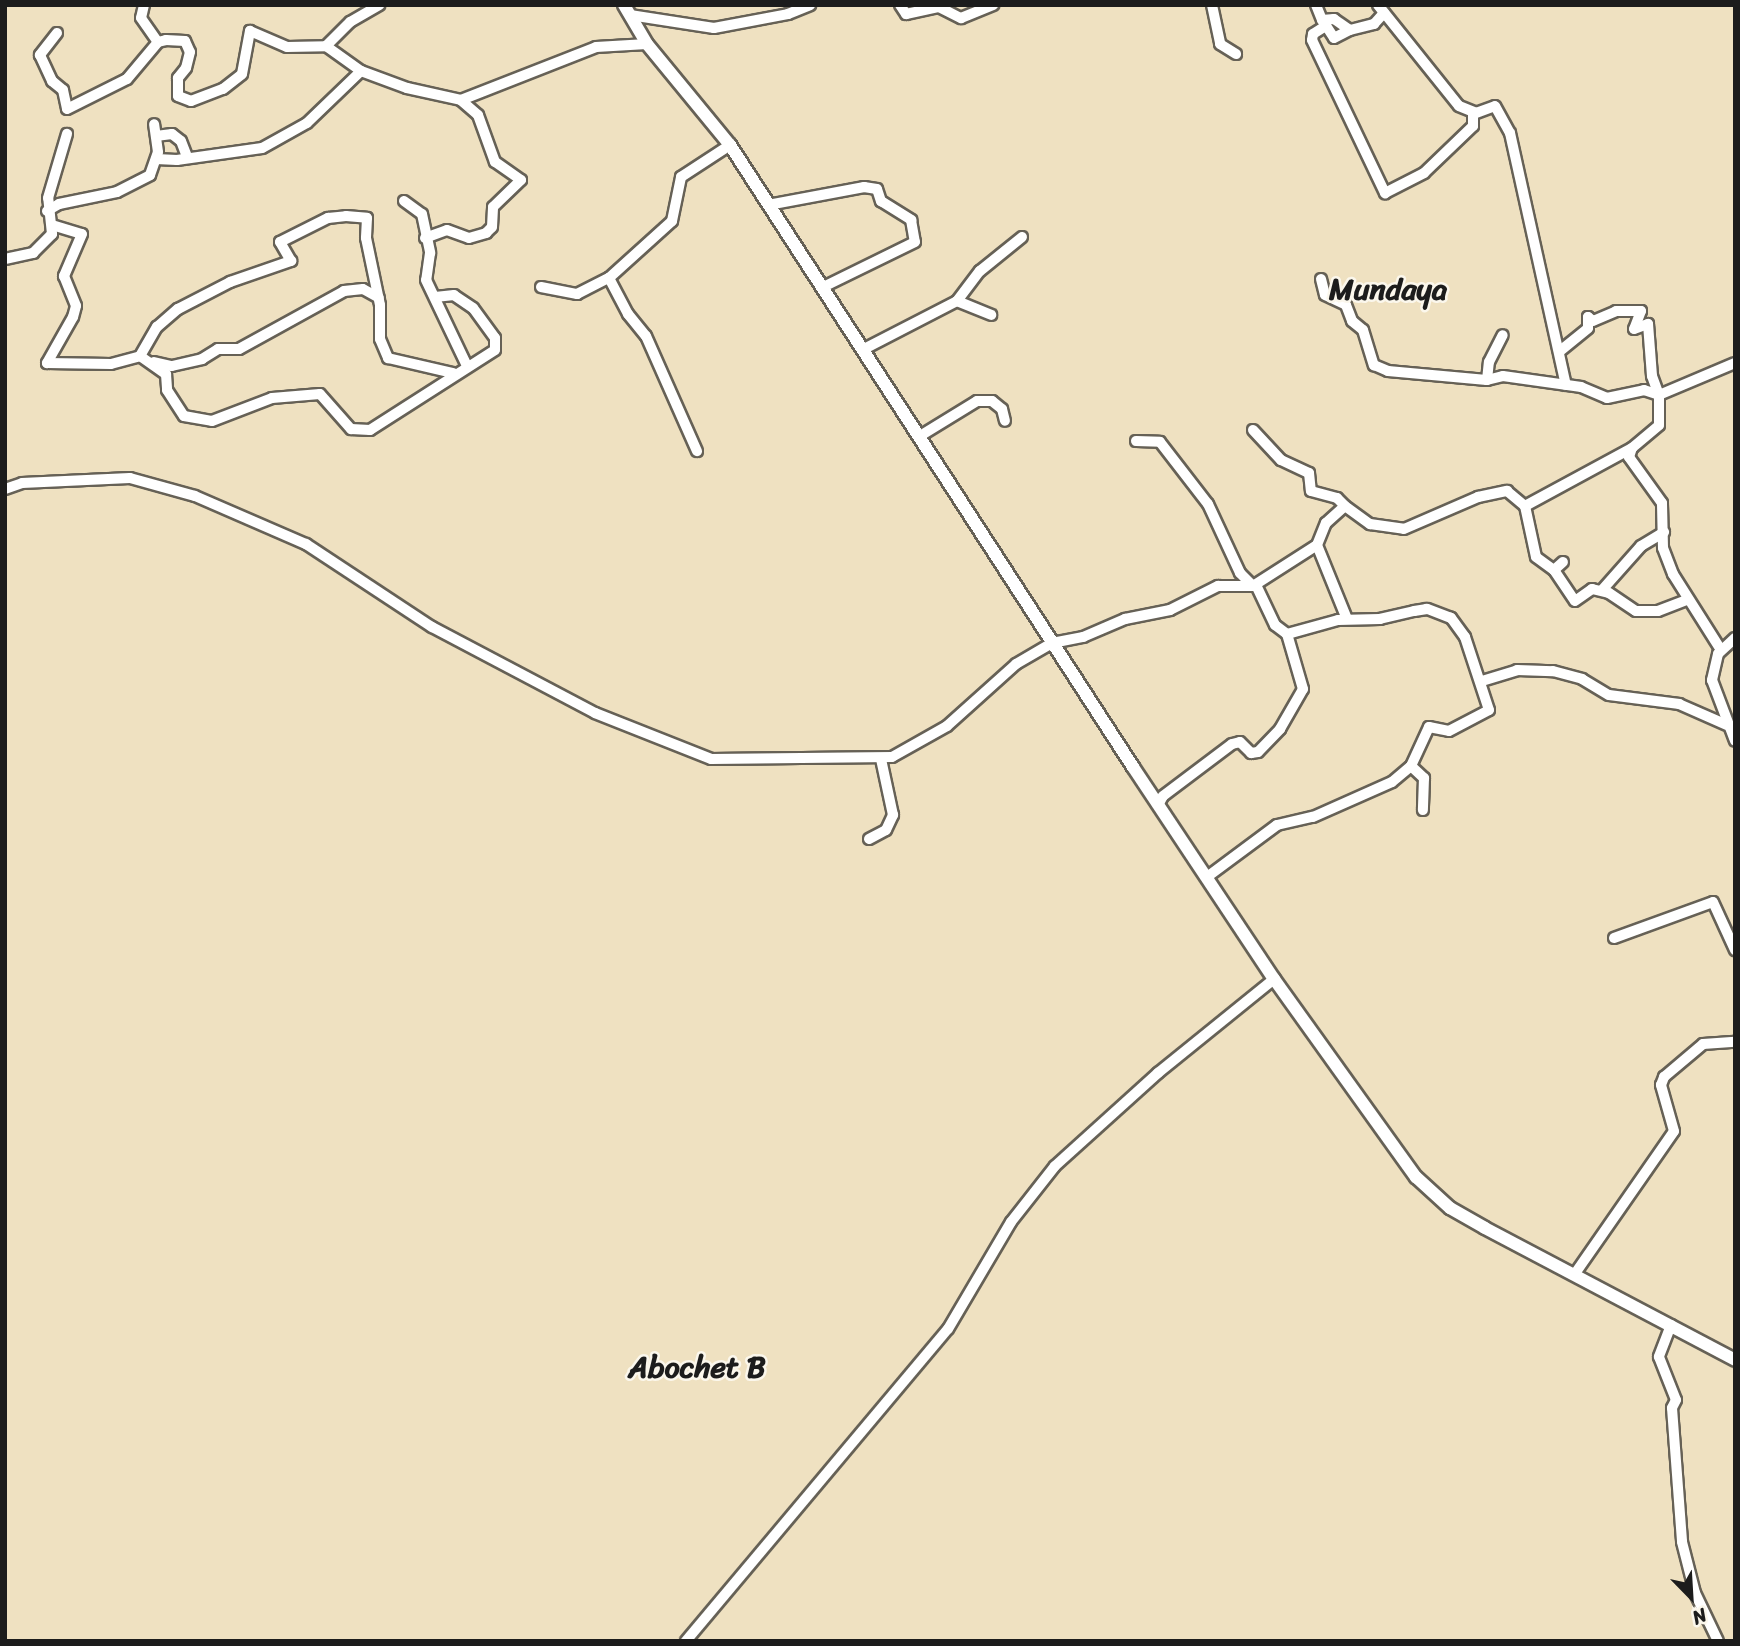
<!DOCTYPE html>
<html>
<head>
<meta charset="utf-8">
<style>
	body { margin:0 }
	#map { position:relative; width:1740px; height:1646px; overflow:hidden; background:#efe1c1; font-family:Sriracha,sans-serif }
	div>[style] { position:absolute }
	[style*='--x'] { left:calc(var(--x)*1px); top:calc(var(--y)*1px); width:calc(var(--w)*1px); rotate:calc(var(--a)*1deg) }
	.roads { filter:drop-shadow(2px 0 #666156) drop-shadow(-2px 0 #666156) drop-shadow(0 2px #666156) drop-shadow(0 -2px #666156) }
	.minor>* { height:10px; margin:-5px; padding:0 5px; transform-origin:5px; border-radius:5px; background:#fff }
	.major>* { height:12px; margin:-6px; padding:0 6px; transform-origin:6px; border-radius:6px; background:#fff }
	span { translate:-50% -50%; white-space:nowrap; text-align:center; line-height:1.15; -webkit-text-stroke:5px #fbf7ec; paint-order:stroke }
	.quarter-label { font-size:30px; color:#1c1c1c; font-weight:700 }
	.frame { position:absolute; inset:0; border:7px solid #1c1c1c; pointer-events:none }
	.north { position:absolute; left:1656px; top:1562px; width:70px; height:70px; -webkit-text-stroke:5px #fbf7ec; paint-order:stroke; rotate:156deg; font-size:19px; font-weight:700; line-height:28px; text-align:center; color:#1c1c1c }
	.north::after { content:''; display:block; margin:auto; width:24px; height:32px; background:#1c1c1c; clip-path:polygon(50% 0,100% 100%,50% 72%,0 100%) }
</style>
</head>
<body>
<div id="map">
	<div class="roads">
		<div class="minor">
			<i style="--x:144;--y:5;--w:13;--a:103"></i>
			<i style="--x:141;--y:18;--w:29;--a:55"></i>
			<i style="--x:900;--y:5;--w:11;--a:56"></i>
			<i style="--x:906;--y:14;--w:34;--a:-12"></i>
			<i style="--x:939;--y:7;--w:25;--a:27"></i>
			<i style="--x:961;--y:18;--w:35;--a:-22"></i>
			<i style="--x:1212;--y:5;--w:40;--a:78"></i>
			<i style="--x:1220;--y:44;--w:19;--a:32"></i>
			<i style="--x:1316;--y:5;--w:16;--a:68"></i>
			<i style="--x:1322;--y:20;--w:12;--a:-5"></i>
			<i style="--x:1334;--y:19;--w:19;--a:35"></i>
			<i style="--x:1350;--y:30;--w:25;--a:-14"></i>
			<i style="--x:1374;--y:24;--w:15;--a:-48"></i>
			<i style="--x:1378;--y:5;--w:129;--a:51.3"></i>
			<i style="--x:1459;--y:106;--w:18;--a:22"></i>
			<i style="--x:1476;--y:113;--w:20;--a:-20"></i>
			<i style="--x:1495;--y:106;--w:31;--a:61"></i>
			<i style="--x:1510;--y:133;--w:258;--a:77.5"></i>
			<i style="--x:630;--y:15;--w:85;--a:8.8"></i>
			<i style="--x:714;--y:28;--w:75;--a:-10.7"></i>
			<i style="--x:788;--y:14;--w:24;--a:-22"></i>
			<i style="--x:1323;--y:21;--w:20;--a:57"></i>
			<i style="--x:1334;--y:38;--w:18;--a:-27"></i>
			<i style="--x:1324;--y:27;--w:13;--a:148"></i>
			<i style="--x:1313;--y:34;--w:6;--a:99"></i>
			<i style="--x:1312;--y:40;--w:170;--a:64.5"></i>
			<i style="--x:1385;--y:193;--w:44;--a:-27.1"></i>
			<i style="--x:1424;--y:173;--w:68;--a:-43.8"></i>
			<i style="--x:1473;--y:126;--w:13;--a:-90"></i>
			<i style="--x:57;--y:33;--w:28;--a:128"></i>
			<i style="--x:40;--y:55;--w:29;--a:65"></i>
			<i style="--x:52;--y:81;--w:14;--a:39"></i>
			<i style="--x:63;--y:90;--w:19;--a:78"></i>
			<i style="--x:67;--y:109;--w:67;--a:-26.6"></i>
			<i style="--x:127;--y:79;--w:48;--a:-50"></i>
			<i style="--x:158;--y:42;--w:8;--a:-14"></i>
			<i style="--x:166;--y:40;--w:19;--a:3"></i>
			<i style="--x:185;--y:41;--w:12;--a:66"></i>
			<i style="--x:190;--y:52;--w:16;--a:104"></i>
			<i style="--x:186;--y:68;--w:13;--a:129"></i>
			<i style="--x:178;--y:78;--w:18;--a:90"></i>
			<i style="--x:178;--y:96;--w:14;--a:21"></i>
			<i style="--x:191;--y:101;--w:34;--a:-21"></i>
			<i style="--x:223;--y:89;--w:24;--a:-38"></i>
			<i style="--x:242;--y:74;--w:44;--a:-79.5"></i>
			<i style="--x:250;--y:31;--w:40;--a:23.4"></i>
			<i style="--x:287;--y:47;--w:39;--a:-1"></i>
			<i style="--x:326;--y:46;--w:43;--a:35.5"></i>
			<i style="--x:361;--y:71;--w:75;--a:136.1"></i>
			<i style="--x:307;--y:123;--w:51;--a:150.9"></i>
			<i style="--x:262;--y:148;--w:86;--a:172"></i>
			<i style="--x:177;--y:160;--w:21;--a:-177"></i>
			<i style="--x:326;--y:46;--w:34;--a:-45"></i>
			<i style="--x:350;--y:22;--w:34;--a:-30"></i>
			<i style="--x:361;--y:71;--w:49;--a:20.3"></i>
			<i style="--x:407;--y:88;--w:55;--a:12.5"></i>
			<i style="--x:461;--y:100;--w:145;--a:-21.4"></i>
			<i style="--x:596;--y:47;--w:51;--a:-3.4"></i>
			<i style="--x:156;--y:136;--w:16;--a:-7"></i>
			<i style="--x:172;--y:134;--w:11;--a:38"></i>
			<i style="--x:181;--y:141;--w:17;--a:69"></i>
			<i style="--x:404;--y:201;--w:22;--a:36"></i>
			<i style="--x:422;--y:214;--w:40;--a:78"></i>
			<i style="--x:430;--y:253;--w:27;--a:98"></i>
			<i style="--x:426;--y:280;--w:93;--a:64.5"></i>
			<i style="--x:768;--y:205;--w:98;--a:-10.6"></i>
			<i style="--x:864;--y:187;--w:13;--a:9"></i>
			<i style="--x:877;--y:189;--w:13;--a:72"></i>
			<i style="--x:881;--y:201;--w:36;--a:32"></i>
			<i style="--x:911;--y:220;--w:22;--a:80"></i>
			<i style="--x:915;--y:242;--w:102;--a:153.9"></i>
			<i style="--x:47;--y:211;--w:14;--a:-30"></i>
			<i style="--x:59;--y:204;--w:59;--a:-11.7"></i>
			<i style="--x:117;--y:192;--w:37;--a:-27"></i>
			<i style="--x:150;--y:175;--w:24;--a:-71"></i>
			<i style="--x:158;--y:152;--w:28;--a:-98"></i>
			<i style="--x:52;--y:225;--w:31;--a:17"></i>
			<i style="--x:82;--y:234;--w:46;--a:113.2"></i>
			<i style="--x:64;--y:276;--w:32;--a:68"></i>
			<i style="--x:76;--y:306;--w:11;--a:105"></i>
			<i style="--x:73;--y:317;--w:53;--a:119.5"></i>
			<i style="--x:47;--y:363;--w:64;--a:0.9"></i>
			<i style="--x:111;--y:364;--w:30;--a:-15"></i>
			<i style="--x:140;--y:356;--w:34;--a:-60"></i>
			<i style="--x:157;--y:327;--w:28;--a:-41"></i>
			<i style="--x:178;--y:309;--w:59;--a:-27.4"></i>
			<i style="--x:230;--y:282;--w:65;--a:-19"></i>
			<i style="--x:291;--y:261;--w:22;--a:-120"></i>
			<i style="--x:280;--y:242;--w:54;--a:-26.6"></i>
			<i style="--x:328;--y:218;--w:18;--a:-6"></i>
			<i style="--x:346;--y:216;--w:21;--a:5"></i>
			<i style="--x:367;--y:218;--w:20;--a:93"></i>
			<i style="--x:366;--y:238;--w:68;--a:78.2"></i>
			<i style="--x:380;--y:305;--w:34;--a:90"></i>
			<i style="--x:380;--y:339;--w:21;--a:67"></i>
			<i style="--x:388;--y:358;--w:67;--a:13"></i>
			<i style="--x:425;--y:238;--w:23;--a:-20"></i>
			<i style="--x:447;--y:230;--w:23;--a:20"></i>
			<i style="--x:469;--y:238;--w:18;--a:-16"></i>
			<i style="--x:486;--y:233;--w:8;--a:-45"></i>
			<i style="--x:492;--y:227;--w:20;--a:-87"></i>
			<i style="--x:493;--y:207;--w:39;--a:-44"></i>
			<i style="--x:521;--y:180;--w:32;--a:-145"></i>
			<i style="--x:495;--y:162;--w:50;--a:-109.9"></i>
			<i style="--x:478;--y:115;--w:23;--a:-139"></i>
			<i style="--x:5;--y:259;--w:29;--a:-12"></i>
			<i style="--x:33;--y:253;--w:27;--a:-45"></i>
			<i style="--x:52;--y:234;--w:36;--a:-96"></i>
			<i style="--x:48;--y:198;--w:67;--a:-73.5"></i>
			<i style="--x:609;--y:278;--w:41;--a:62.2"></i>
			<i style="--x:628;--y:314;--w:28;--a:51"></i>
			<i style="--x:646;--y:336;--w:126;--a:66.1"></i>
			<i style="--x:1321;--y:279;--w:16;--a:76"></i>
			<i style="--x:1325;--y:295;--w:23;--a:25"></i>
			<i style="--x:1346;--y:305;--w:17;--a:69"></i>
			<i style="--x:1352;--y:321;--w:14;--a:39"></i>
			<i style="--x:1363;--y:330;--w:37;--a:73"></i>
			<i style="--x:1374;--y:365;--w:15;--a:23"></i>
			<i style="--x:1388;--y:371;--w:99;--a:5.2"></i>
			<i style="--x:1487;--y:380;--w:16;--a:-14"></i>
			<i style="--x:1503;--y:376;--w:79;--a:8"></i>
			<i style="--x:1581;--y:387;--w:28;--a:23"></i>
			<i style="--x:1607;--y:398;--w:38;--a:-12"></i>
			<i style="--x:1644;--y:390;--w:16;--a:18"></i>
			<i style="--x:541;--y:287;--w:37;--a:11"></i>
			<i style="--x:577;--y:294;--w:36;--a:-27"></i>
			<i style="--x:609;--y:278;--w:85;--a:-42.1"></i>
			<i style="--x:672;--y:221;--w:45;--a:-78.4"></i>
			<i style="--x:681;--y:177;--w:59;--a:-33.1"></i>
			<i style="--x:957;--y:301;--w:37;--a:22"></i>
			<i style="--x:864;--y:349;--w:105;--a:-27.3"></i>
			<i style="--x:957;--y:301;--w:38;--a:-53"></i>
			<i style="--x:980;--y:271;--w:54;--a:-39"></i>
			<i style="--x:1560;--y:351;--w:36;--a:-39"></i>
			<i style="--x:1588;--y:328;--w:11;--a:-90"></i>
			<i style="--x:1588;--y:317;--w:6;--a:39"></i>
			<i style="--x:1593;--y:321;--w:25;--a:-23"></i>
			<i style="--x:1616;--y:311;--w:25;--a:0"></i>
			<i style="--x:1641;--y:311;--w:19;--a:111"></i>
			<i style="--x:1634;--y:329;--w:15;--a:-20"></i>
			<i style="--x:1648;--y:324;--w:52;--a:85.6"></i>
			<i style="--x:1652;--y:376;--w:20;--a:70"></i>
			<i style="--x:140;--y:356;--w:32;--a:35"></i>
			<i style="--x:166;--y:374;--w:16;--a:86"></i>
			<i style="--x:167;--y:390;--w:31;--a:57"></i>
			<i style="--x:184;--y:416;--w:28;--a:10"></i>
			<i style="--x:212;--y:421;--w:64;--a:-21"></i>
			<i style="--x:272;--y:398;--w:48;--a:-4.8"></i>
			<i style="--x:320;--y:394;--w:47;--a:48.5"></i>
			<i style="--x:351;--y:429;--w:19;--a:3"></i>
			<i style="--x:370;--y:430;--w:148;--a:-32.6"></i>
			<i style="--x:495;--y:350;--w:12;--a:-90"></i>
			<i style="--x:495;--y:338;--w:37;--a:-126"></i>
			<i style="--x:473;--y:308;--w:23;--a:-146"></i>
			<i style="--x:454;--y:295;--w:19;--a:174"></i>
			<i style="--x:154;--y:362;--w:18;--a:13"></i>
			<i style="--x:172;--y:366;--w:31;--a:-13"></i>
			<i style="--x:202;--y:359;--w:19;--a:-32"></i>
			<i style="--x:218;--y:349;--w:21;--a:0"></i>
			<i style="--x:239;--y:349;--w:120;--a:-28.9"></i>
			<i style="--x:344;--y:291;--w:19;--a:-6"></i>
			<i style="--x:363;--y:289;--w:18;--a:29"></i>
			<i style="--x:1487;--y:380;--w:18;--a:-84"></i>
			<i style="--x:1489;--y:362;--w:30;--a:-63"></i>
			<i style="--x:1253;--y:430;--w:41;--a:47"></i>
			<i style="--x:1281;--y:460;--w:31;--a:25"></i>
			<i style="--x:1309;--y:473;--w:18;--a:84"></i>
			<i style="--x:1311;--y:491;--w:27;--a:15"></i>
			<i style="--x:1337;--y:498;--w:11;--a:45"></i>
			<i style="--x:920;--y:436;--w:67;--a:-31.6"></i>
			<i style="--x:977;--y:401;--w:15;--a:0"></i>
			<i style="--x:992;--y:401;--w:13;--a:39"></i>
			<i style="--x:1002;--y:409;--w:12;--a:76"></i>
			<i style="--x:1136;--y:441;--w:24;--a:2"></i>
			<i style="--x:1160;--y:442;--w:78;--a:52.3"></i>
			<i style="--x:1208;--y:504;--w:76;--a:65.1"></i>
			<i style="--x:1240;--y:573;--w:18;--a:45"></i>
			<i style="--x:5;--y:489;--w:18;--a:-19"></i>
			<i style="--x:22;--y:483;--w:108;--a:-2.7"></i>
			<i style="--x:130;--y:478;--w:67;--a:15.5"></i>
			<i style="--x:195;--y:496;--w:121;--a:23.4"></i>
			<i style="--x:306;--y:544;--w:151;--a:33.4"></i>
			<i style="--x:432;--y:627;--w:184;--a:27.8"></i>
			<i style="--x:595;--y:713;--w:125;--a:21.6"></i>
			<i style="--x:711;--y:759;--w:181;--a:-0.6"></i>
			<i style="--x:892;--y:757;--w:63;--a:-29.4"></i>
			<i style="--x:947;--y:726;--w:93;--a:-41.9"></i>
			<i style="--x:1016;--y:664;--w:42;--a:-30.3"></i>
			<i style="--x:1052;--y:643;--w:32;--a:-11"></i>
			<i style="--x:1083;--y:637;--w:46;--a:-23.2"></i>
			<i style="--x:1125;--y:619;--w:46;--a:-11.3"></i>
			<i style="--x:1170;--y:610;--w:54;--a:-26.6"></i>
			<i style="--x:1218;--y:586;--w:35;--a:0"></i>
			<i style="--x:1253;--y:586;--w:76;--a:-32.6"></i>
			<i style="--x:1525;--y:506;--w:122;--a:-28.5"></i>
			<i style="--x:1554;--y:570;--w:37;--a:56"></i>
			<i style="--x:1575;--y:601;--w:21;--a:-35"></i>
			<i style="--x:1592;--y:589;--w:17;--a:13"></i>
			<i style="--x:1609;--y:593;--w:32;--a:34"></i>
			<i style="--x:1636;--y:611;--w:22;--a:0"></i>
			<i style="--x:1658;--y:611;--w:31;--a:-21"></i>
			<i style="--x:1602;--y:590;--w:59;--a:-48.4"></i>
			<i style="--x:1641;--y:546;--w:27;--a:-31"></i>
			<i style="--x:1347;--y:619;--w:80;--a:-112.1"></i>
			<i style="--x:1317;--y:545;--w:24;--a:-68"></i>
			<i style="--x:1326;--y:523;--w:25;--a:-42"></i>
			<i style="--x:1345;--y:506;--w:31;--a:36"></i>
			<i style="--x:1370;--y:524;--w:34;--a:8"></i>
			<i style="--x:1404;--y:529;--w:81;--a:-23.4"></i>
			<i style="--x:1478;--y:497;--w:30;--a:-12"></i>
			<i style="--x:1507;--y:491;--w:23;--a:40"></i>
			<i style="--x:1525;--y:506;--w:52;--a:77.8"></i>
			<i style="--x:1536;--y:557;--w:22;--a:36"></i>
			<i style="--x:1554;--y:570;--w:12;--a:-42"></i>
			<i style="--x:1735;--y:638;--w:23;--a:137"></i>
			<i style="--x:1718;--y:654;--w:27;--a:103"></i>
			<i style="--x:1712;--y:680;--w:65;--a:69.3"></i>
			<i style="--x:1721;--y:650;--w:90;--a:-122.3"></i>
			<i style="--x:1673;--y:574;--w:28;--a:-111"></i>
			<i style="--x:1663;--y:548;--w:45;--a:-91.3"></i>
			<i style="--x:1662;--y:503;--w:57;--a:-125.7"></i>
			<i style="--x:1629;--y:457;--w:9;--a:-72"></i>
			<i style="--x:1632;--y:448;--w:35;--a:-40"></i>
			<i style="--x:1659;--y:425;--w:30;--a:-90"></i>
			<i style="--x:1659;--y:395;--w:82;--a:-22.8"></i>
			<i style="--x:1482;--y:681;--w:37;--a:-17"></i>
			<i style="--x:1517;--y:670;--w:36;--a:2"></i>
			<i style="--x:1553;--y:671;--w:30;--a:15"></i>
			<i style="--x:1582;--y:679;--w:31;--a:31"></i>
			<i style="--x:1609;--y:695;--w:71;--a:7.3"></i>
			<i style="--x:1679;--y:704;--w:52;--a:23.6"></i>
			<i style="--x:1411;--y:766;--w:18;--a:43"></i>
			<i style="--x:1424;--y:778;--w:32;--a:92"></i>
			<i style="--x:1158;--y:805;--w:10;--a:-61"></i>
			<i style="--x:1163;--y:796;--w:86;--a:-37"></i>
			<i style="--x:1232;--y:744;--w:8;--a:-14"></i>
			<i style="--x:1240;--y:742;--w:16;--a:45"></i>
			<i style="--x:1251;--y:753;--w:7;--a:-8"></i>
			<i style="--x:1258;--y:752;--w:32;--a:-46"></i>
			<i style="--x:1280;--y:729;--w:46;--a:-60.1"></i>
			<i style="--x:1303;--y:689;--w:57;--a:-106.2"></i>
			<i style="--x:869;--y:839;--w:19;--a:-28"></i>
			<i style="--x:886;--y:830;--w:17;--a:-65"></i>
			<i style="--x:893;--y:815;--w:57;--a:-102.1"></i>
			<i style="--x:1207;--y:877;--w:87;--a:-36.6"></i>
			<i style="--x:1277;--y:825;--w:37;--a:-13"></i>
			<i style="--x:1313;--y:817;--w:86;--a:-23.9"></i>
			<i style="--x:1392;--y:782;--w:25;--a:-40"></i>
			<i style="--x:1411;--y:766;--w:43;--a:-65.2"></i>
			<i style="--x:1429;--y:727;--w:20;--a:11"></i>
			<i style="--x:1449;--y:731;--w:45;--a:-27.7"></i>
			<i style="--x:1489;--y:710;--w:77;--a:-108.2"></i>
			<i style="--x:1465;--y:637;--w:24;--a:-126"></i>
			<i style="--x:1451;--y:618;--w:26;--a:-159"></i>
			<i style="--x:1427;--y:609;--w:13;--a:171"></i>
			<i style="--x:1414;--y:611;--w:35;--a:167"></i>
			<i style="--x:1380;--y:619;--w:42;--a:178.6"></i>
			<i style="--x:1338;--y:620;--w:53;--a:164.6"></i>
			<i style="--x:1287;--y:634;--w:15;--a:-143"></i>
			<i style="--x:1275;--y:625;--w:44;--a:-115.4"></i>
			<i style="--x:1614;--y:938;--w:105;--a:-20"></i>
			<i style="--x:1713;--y:902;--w:53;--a:65.4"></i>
			<i style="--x:1574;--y:1275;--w:175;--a:-55.2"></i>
			<i style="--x:1674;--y:1131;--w:48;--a:-105.8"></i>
			<i style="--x:1661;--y:1085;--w:9;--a:-69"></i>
			<i style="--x:1664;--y:1077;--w:51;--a:-40.2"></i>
			<i style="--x:1703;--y:1044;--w:32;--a:-4"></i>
			<i style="--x:1671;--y:1325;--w:34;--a:111"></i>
			<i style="--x:1659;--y:1357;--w:46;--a:68.4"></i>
			<i style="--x:1676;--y:1400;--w:9;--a:117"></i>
			<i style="--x:1672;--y:1408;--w:134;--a:85.7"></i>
			<i style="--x:1682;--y:1542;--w:53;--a:75.7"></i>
			<i style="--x:1695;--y:1593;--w:53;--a:64.4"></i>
			<i style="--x:686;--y:1641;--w:407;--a:-50"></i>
			<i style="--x:948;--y:1329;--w:124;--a:-59.5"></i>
			<i style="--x:1011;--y:1222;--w:71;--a:-51.8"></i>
			<i style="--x:1055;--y:1166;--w:139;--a:-42.1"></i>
			<i style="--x:1158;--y:1073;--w:149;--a:-39"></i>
		</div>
		<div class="major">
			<i style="--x:624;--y:5;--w:45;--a:59.5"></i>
			<i style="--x:647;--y:44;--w:131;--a:50.6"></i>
			<i style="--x:730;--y:145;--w:741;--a:57.06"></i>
			<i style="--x:1133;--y:767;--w:255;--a:56.4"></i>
			<i style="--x:1274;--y:979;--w:244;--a:54.4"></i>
			<i style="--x:1416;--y:1177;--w:46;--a:42.4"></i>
			<i style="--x:1450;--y:1208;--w:40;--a:29.7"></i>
			<i style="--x:1485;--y:1228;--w:283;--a:27.8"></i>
		</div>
	</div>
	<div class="quarter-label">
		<span style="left:1388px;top:289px">Mundaya</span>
		<span style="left:697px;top:1367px">Abochet B</span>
	</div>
	<div class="frame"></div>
	<div class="north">N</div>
</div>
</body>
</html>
